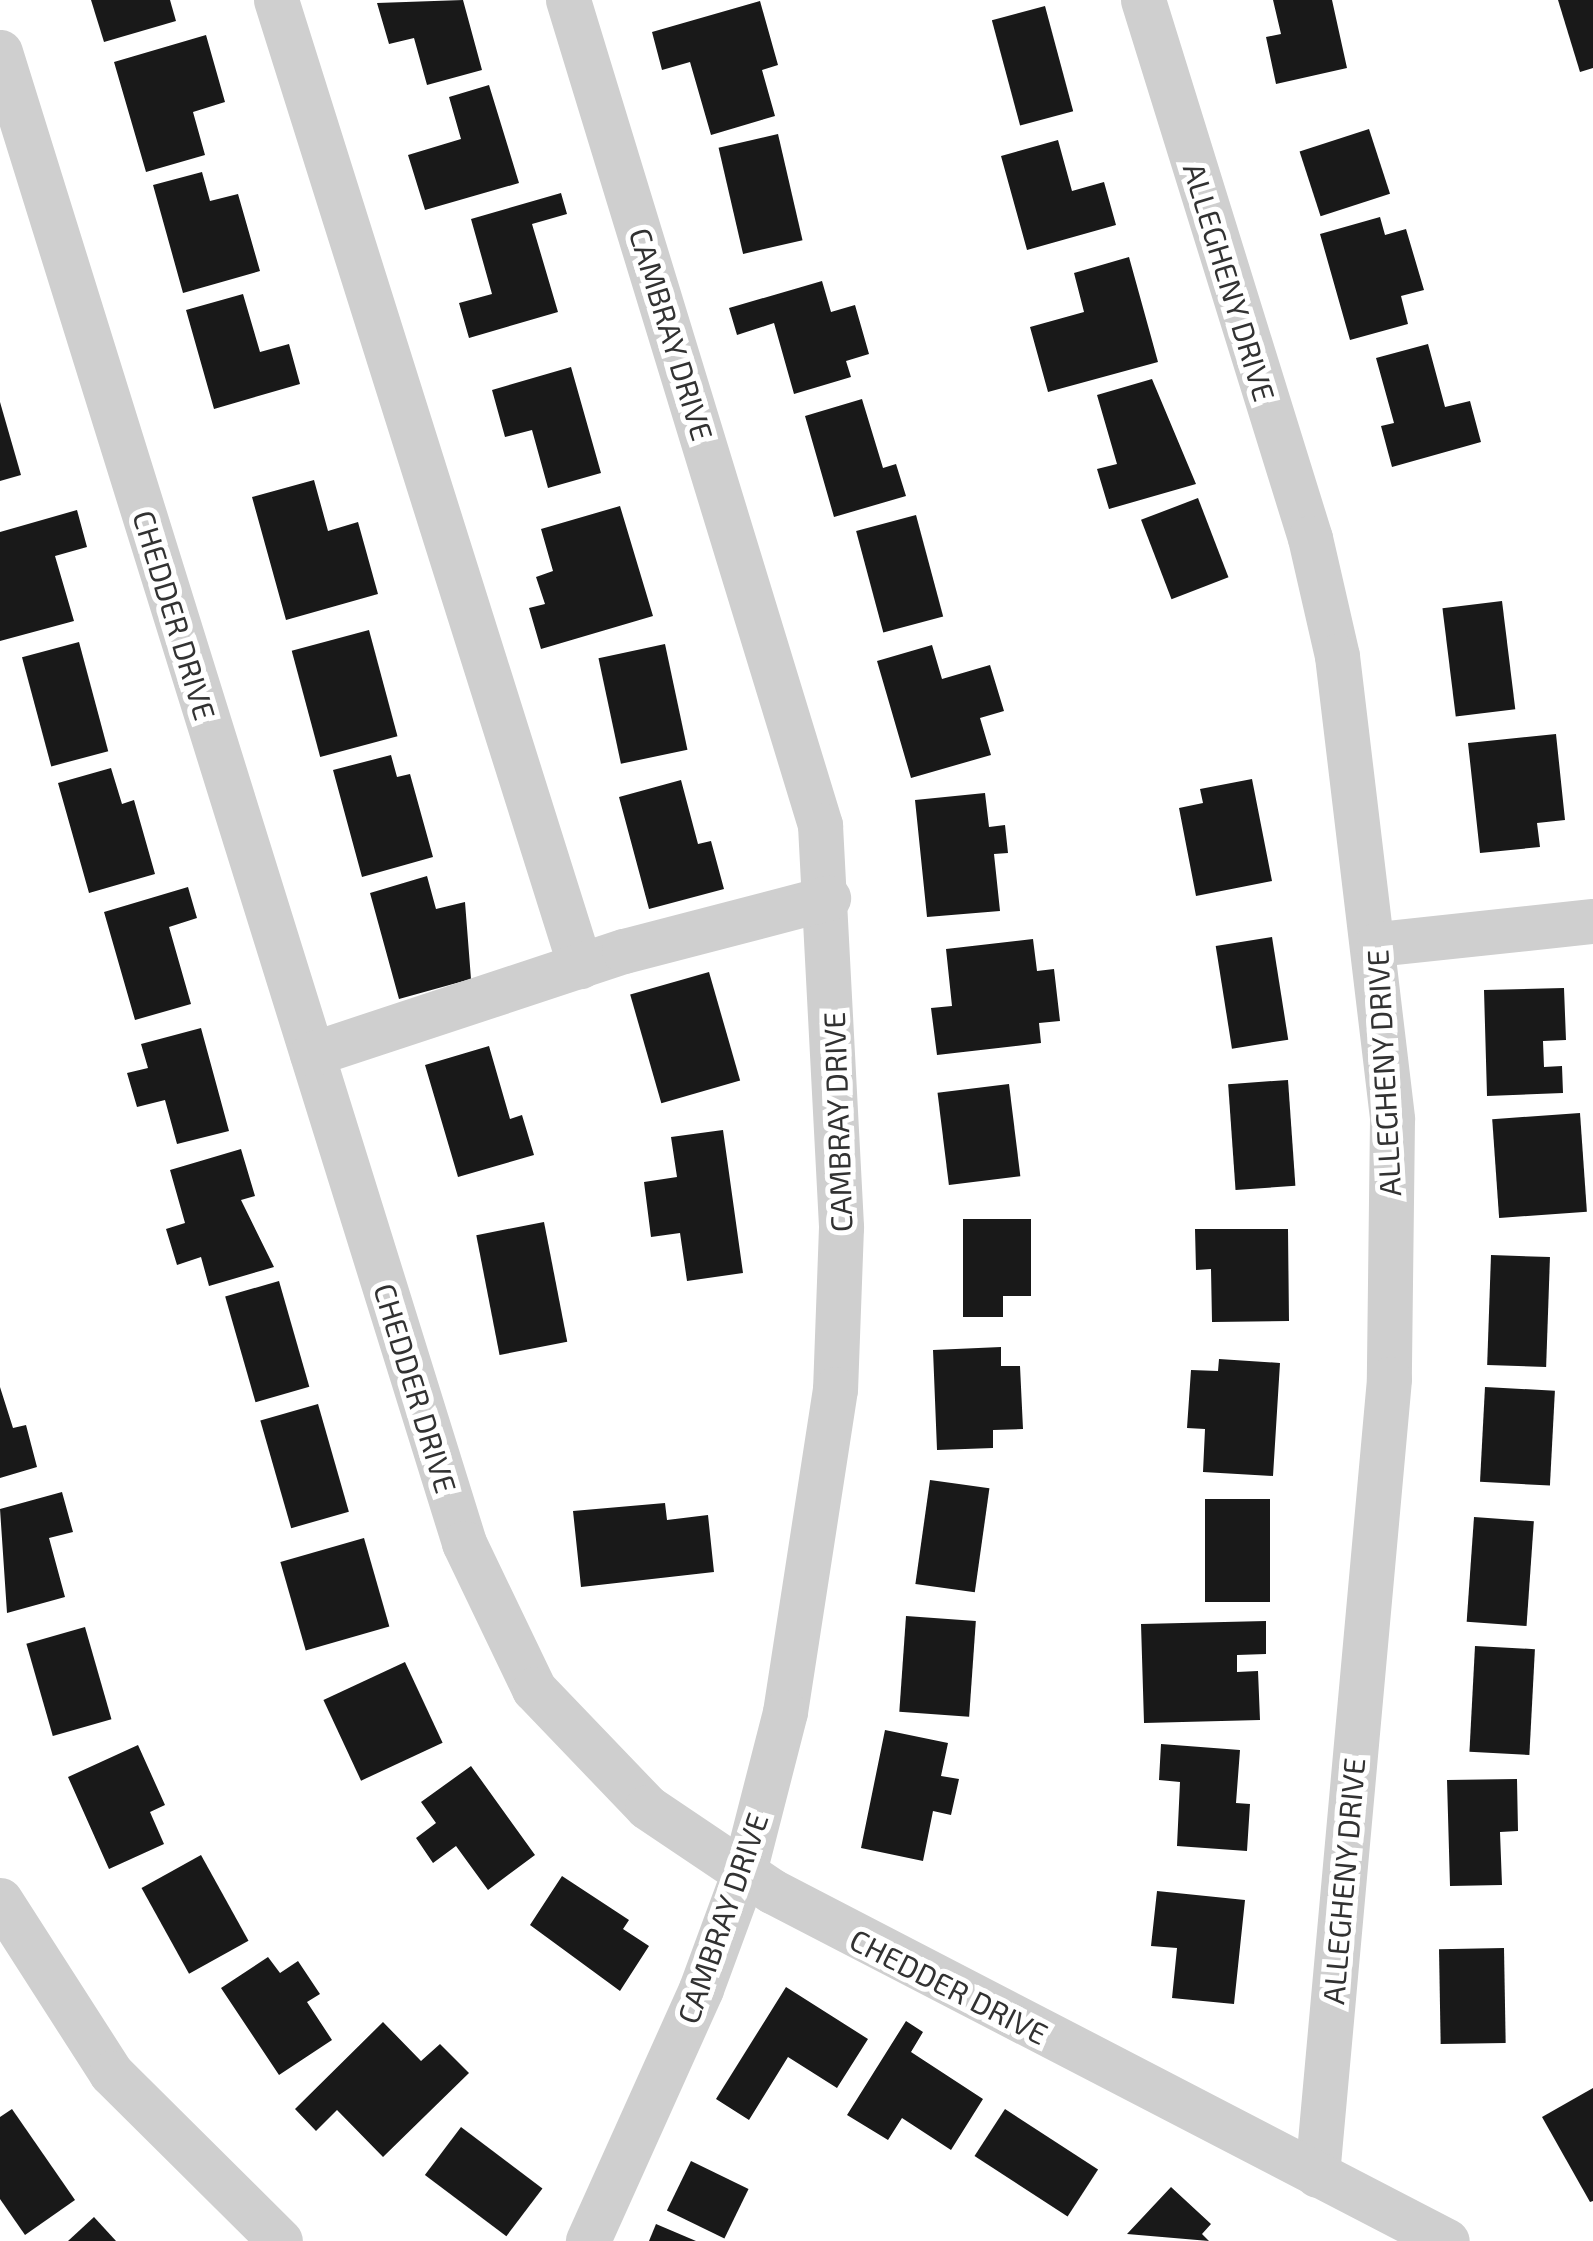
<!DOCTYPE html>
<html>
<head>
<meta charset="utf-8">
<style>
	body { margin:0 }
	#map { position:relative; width:1593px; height:2241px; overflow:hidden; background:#fff; font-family:"Exo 2",sans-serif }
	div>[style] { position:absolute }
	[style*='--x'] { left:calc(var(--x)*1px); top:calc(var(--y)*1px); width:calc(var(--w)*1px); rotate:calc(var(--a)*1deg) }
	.building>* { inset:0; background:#191919; transform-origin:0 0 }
	.minor>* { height:45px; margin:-22.5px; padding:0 22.5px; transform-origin:22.5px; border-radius:22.5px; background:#cfcfcf }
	span { translate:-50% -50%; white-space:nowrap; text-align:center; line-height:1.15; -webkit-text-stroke:10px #fff; paint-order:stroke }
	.street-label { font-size:30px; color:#323232 }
</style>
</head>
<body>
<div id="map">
	<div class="building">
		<i style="clip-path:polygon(91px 0,170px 0,176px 21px,104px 42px)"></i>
		<i style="clip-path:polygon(463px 0,482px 70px,427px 85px,414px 38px,389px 44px,377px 3px)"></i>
		<i style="clip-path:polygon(1273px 0,1332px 0,1347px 68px,1276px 84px,1266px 37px,1281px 34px)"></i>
		<i style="clip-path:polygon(1558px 0,1593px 0,1593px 68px,1580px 72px)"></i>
		<i style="clip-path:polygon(760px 1px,778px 65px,762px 70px,775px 116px,711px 135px,690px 62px,662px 70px,652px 32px)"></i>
		<i style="left:1045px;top:6px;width:109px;height:55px;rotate:75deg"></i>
		<i style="clip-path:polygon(206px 35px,225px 102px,193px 112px,205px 155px,146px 172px,114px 62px)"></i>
		<i style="clip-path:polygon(489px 85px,519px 183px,425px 210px,408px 155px,461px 139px,449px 97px)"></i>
		<i style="left:1369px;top:129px;width:68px;height:73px;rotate:72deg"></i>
		<i style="left:778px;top:134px;width:109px;height:61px;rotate:77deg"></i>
		<i style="clip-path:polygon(1058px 140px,1072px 191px,1104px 182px,1116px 225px,1027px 250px,1001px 156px)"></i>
		<i style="clip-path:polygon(202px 172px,210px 201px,238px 194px,260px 271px,183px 293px,153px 185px)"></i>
		<i style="clip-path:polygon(561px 193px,567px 214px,532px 224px,558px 312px,469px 338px,459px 303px,492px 294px,471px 219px)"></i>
		<i style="clip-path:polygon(1380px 217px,1385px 235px,1406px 229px,1424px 290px,1401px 296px,1408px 324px,1350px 340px,1320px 234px)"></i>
		<i style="clip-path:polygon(1129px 257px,1158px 362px,1048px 392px,1030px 327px,1084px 312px,1074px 273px)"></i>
		<i style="clip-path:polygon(822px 281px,831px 312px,855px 305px,869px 354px,846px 361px,851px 377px,794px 394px,774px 323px,737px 335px,729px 308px)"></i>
		<i style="clip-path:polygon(243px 294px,260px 352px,289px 344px,300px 384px,214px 409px,186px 310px)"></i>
		<i style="clip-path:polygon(1428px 344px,1445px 407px,1470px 401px,1481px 442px,1392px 467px,1381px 426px,1394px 423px,1376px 358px)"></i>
		<i style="clip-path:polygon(571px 367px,601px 473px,548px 488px,532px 430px,505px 437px,492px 390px)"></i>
		<i style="clip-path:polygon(1152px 379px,1196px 484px,1109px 509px,1097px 469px,1117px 464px,1097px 395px)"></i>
		<i style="clip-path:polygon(862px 399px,883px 468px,896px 464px,906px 496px,834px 517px,805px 416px)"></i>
		<i style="clip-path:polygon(0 402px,21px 475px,0 481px)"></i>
		<i style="clip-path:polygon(314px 480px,328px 531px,358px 522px,378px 594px,286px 620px,252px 497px)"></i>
		<i style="left:1198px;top:498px;width:85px;height:61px;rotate:69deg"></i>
		<i style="clip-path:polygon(620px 506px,653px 616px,541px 649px,529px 608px,545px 604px,536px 577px,553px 571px,541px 529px)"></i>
		<i style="clip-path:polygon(77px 510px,87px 547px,55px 556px,74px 621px,0 641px,0 532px)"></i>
		<i style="left:916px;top:515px;width:105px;height:62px;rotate:75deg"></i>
		<i style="left:1502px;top:601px;width:109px;height:60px;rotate:83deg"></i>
		<i style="left:369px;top:630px;width:110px;height:80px;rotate:75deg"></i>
		<i style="left:79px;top:642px;width:113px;height:59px;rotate:75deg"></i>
		<i style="left:665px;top:644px;width:108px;height:68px;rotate:78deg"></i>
		<i style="clip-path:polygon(932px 645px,942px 679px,990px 665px,1004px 711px,980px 718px,991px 755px,911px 778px,877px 661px)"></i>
		<i style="clip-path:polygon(1556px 734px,1565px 820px,1537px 823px,1540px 847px,1480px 853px,1468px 743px)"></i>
		<i style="clip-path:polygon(391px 755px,397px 777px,410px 774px,433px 857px,362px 877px,333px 770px)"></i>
		<i style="clip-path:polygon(111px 768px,122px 804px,134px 800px,155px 874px,89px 893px,58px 783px)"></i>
		<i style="clip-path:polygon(1252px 779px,1272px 881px,1196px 896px,1179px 808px,1203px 803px,1200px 789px)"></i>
		<i style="clip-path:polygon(681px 780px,698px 844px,711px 841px,724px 889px,649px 909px,619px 797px)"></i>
		<i style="clip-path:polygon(985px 793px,989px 827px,1005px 825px,1008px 853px,994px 854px,1000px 911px,927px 917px,915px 800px)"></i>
		<i style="clip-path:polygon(427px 876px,436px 909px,465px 902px,471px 979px,399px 999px,370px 893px)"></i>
		<i style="clip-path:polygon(188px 887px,197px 918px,169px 927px,191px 1004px,135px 1020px,104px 912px)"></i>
		<i style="left:1272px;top:937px;width:104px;height:57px;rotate:81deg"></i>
		<i style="clip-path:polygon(1033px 939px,1037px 971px,1054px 969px,1060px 1021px,1039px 1023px,1041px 1043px,937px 1055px,931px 1008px,952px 1006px,946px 949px)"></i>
		<i style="left:709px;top:972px;width:113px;height:82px;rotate:74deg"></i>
		<i style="clip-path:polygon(1564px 988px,1566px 1040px,1543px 1041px,1544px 1067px,1562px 1066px,1563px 1093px,1487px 1096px,1484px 990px)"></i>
		<i style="clip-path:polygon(201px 1028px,229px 1131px,177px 1144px,165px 1100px,137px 1107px,127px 1073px,148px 1068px,141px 1044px)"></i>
		<i style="clip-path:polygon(489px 1046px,510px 1119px,522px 1115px,534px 1155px,458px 1177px,425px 1065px)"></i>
		<i style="left:1288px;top:1080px;width:106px;height:60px;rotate:86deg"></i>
		<i style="left:1009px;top:1084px;width:93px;height:72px;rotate:83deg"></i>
		<i style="left:1580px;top:1113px;width:99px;height:88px;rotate:86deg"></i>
		<i style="clip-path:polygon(723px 1130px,743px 1273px,687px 1281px,680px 1233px,651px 1237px,644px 1182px,677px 1177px,671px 1137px)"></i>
		<i style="clip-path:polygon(241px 1149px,255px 1196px,241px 1200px,274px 1267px,209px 1286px,201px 1257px,177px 1265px,166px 1229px,185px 1223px,170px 1170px)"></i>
		<i style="clip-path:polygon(963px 1219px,1031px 1219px,1031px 1296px,1003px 1296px,1003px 1317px,963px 1317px)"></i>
		<i style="left:544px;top:1222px;width:122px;height:69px;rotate:79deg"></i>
		<i style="clip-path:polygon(1195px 1229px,1288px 1229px,1289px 1321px,1212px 1322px,1211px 1269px,1196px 1270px)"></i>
		<i style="left:1491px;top:1255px;width:59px;height:110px;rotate:2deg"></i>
		<i style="left:279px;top:1281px;width:110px;height:56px;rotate:74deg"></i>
		<i style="clip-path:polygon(1001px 1347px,1001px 1366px,1020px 1366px,1023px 1429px,993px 1430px,993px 1448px,937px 1450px,933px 1350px)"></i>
		<i style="clip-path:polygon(1219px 1359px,1280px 1363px,1273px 1476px,1203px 1472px,1205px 1429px,1187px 1428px,1191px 1370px,1218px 1371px)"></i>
		<i style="clip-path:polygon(0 1387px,13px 1428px,26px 1425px,37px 1467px,0 1478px)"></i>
		<i style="left:1485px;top:1387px;width:70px;height:95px;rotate:3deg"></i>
		<i style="left:318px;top:1404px;width:112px;height:60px;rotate:74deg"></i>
		<i style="left:930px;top:1480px;width:60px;height:105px;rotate:8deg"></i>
		<i style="clip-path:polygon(62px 1492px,73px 1532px,49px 1538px,65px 1597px,7px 1613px,0 1509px)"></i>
		<i style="left:1205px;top:1499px;width:65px;height:103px"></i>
		<i style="clip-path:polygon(665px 1503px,667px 1520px,708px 1515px,714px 1572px,581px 1587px,573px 1511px)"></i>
		<i style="left:1474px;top:1517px;width:60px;height:105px;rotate:4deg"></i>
		<i style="left:364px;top:1538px;width:92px;height:87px;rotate:74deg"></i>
		<i style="left:906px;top:1616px;width:70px;height:96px;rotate:4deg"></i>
		<i style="clip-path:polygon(1266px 1621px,1266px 1654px,1237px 1655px,1237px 1672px,1258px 1671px,1260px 1720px,1144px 1723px,1141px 1624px)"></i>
		<i style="left:85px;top:1627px;width:96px;height:61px;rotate:74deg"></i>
		<i style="left:1475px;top:1646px;width:60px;height:106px;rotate:3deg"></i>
		<i style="left:405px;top:1662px;width:89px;height:90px;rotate:65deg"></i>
		<i style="clip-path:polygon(885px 1730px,948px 1743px,941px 1776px,959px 1779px,951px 1815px,933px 1811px,923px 1861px,861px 1848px)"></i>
		<i style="clip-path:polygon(1161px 1744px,1240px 1750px,1236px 1803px,1250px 1804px,1247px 1851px,1177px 1846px,1180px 1782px,1159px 1780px)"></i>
		<i style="clip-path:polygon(138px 1745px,165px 1805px,150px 1812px,164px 1844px,109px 1869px,68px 1777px)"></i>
		<i style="clip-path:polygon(471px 1766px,535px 1855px,488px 1890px,456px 1846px,433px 1863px,416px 1838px,436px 1823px,421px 1802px)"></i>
		<i style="clip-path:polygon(1517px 1779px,1518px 1831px,1500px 1832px,1502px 1885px,1450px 1886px,1447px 1780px)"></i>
		<i style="left:201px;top:1855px;width:98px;height:68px;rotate:61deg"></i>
		<i style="clip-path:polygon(562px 1876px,629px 1920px,623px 1929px,649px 1946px,620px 1991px,530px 1925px)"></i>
		<i style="clip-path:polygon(1157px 1891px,1245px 1900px,1234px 2004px,1172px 1998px,1177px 1948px,1151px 1946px)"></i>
		<i style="left:1504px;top:1948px;width:95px;height:65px;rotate:89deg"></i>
		<i style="clip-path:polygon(268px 1957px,280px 1973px,298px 1961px,320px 1994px,307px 2002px,332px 2040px,279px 2075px,221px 1988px)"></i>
		<i style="clip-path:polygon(786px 1987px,868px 2039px,837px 2088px,788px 2057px,749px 2120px,716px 2099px)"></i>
		<i style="clip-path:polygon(906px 2021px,923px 2032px,911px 2052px,983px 2099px,951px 2150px,902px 2118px,888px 2140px,847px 2115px)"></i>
		<i style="clip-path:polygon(383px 2022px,421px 2061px,440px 2044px,469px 2073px,383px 2157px,337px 2110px,316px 2131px,295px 2109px)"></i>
		<i style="clip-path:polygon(1593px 2088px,1593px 2201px,1590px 2202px,1542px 2117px)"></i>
		<i style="clip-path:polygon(12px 2109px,75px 2200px,25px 2235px,0 2199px,0 2117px)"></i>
		<i style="left:1005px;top:2109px;width:111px;height:56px;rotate:33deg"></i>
		<i style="left:461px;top:2127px;width:102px;height:60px;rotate:37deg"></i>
		<i style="left:691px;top:2161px;width:64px;height:55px;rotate:26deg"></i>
		<i style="clip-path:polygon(1171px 2187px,1211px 2224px,1202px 2234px,1209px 2241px,1127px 2234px)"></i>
		<i style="clip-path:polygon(94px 2217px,116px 2241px,68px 2241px)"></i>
		<i style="clip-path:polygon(656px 2224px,696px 2241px,649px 2241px)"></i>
	</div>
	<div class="minor">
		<i style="--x:276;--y:0;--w:1013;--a:72.53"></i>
		<i style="--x:568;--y:0;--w:863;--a:73.01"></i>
		<i style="--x:820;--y:825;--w:403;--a:87"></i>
		<i style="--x:841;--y:1227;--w:162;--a:92.1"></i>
		<i style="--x:835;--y:1389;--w:327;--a:98.8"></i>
		<i style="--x:785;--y:1712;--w:165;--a:104.4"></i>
		<i style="--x:744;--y:1872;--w:125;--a:110.2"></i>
		<i style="--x:701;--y:1989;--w:276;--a:114.2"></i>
		<i style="--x:1143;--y:0;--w:563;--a:72.76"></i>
		<i style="--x:1310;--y:538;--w:121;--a:77.1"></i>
		<i style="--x:1337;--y:656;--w:466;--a:83.2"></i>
		<i style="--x:1392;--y:1119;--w:260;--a:90.7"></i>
		<i style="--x:1389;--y:1379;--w:799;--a:95.17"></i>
		<i style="--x:0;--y:52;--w:1562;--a:72.71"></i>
		<i style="--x:464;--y:1543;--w:162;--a:64.4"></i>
		<i style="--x:534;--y:1689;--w:163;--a:46.2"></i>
		<i style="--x:647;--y:1807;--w:151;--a:33.9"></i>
		<i style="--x:772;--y:1891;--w:760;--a:27.41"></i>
		<i style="--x:1377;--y:944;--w:217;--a:-6.1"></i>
		<i style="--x:312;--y:1054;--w:329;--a:-18.3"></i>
		<i style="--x:624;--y:951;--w:211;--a:-14.6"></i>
		<i style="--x:0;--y:1900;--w:206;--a:57.3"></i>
		<i style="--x:111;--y:2073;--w:238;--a:44.8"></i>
	</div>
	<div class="street-label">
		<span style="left:1230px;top:282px;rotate:73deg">ALLEGHENY DRIVE</span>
		<span style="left:672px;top:334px;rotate:73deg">CAMBRAY DRIVE</span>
		<span style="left:175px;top:615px;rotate:73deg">CHEDDER DRIVE</span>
		<span style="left:1383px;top:1073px;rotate:-93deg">ALLEGHENY DRIVE</span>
		<span style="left:837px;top:1122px;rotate:-92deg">CAMBRAY DRIVE</span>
		<span style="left:416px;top:1388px;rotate:73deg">CHEDDER DRIVE</span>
		<span style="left:1343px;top:1881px;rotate:-85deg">ALLEGHENY DRIVE</span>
		<span style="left:722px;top:1918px;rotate:-71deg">CAMBRAY DRIVE</span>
		<span style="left:949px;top:1986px;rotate:27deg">CHEDDER DRIVE</span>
	</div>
</div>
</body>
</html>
